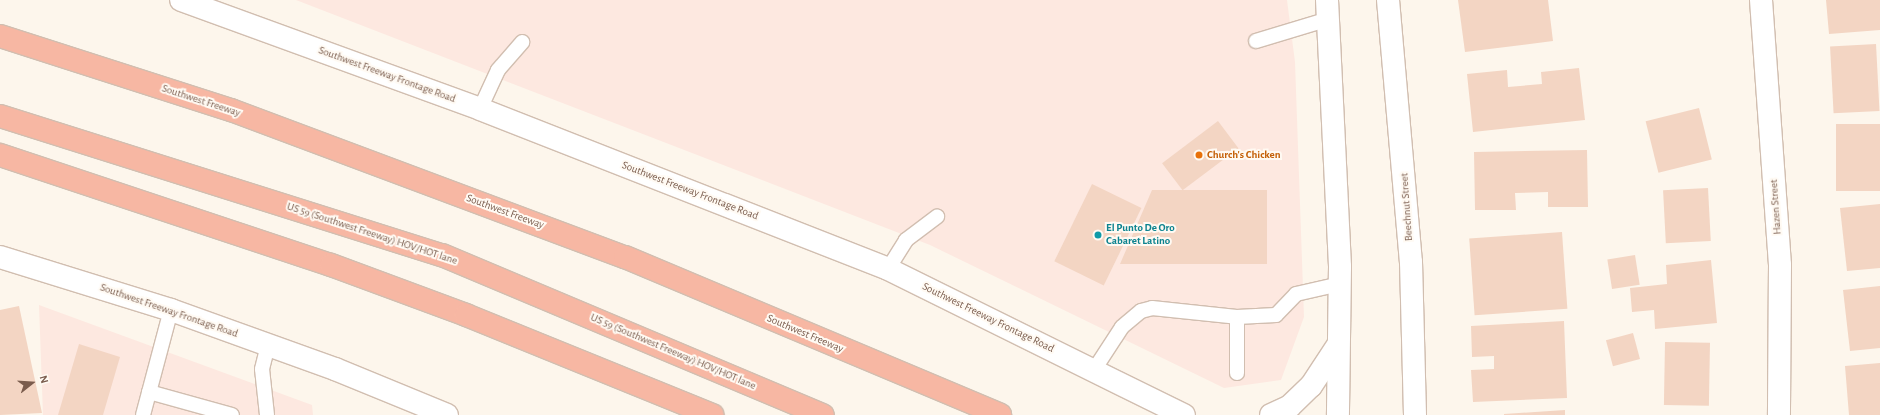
<!DOCTYPE html>
<html>
<head>
<meta charset="utf-8">
<style>
	body { margin:0 }
	#map { position:relative; width:1880px; height:415px; overflow:hidden; background:#fdf6ec; font-family:"Alegreya Sans",sans-serif }
	div>[style] { position:absolute }
	[style*='--x'] { left:calc(var(--x)*1px); top:calc(var(--y)*1px); width:calc(var(--w)*1px); rotate:calc(var(--a)*1deg) }
	.commercial>* { inset:0; background:#fde8e0 }
	.building>* { inset:0; background:#f3d5c3; transform-origin:0 0 }
	.roads { filter:drop-shadow(1px 0 #d1beb0) drop-shadow(-1px 0 #d1beb0) drop-shadow(0 1px #d1beb0) drop-shadow(0 -1px #d1beb0) }
	.lane>* { height:14px; margin:-7px; padding:0 7px; transform-origin:7px; border-radius:7px; background:#fff }
	.street>* { height:22px; margin:-11px; padding:0 11px; transform-origin:11px; border-radius:11px; background:#fff }
	.secondary>* { height:22px; margin:-11px; padding:0 11px; transform-origin:11px; border-radius:11px; background:#fff }
	.highway>* { height:22px; margin:-11px; padding:0 11px; transform-origin:11px; border-radius:11px; background:#f7b7a3 }
	.dots>* { width:11px; height:11px; translate:-50% -50%; box-sizing:border-box; border:2px solid #fffaf3; border-radius:50% }
	span { translate:-50% -50%; white-space:nowrap; text-align:center; line-height:1.15; -webkit-text-stroke:4px #fffaf3; paint-order:stroke }
	.street-label { font-size:11px; color:#7a5c4d }
	.food-label { font-size:11px; color:#c56008; font-weight:700 }
	.left { translate:0 -50%; text-align:left }
	.culture-label { font-size:11px; color:#0d838f; font-weight:700 }
	.north { position:absolute; left:12px; top:363px; width:40px; height:40px; -webkit-text-stroke:3px #fffaf3; paint-order:stroke; rotate:73deg; font-size:11px; font-weight:700; line-height:16px; text-align:center; color:#7a5c4d }
	.north::after { content:''; display:block; margin:auto; width:14px; height:18px; background:#7a5c4d; clip-path:polygon(50% 0,100% 100%,50% 72%,0 100%) }
</style>
</head>
<body>
<div id="map">
	<div class="commercial">
		<i style="clip-path:polygon(296px 0,1287px 0,1295px 62px,1304px 317px,1281px 380px,1224px 388px,930px 245px)"></i>
		<i style="clip-path:polygon(39px 305px,312px 405px,313px 415px,43px 415px)"></i>
	</div>
	<div class="building">
		<i style="clip-path:polygon(1458px 0,1548px 0,1553px 41px,1465px 52px)"></i>
		<i style="clip-path:polygon(1826px 0,1880px 0,1880px 30px,1829px 34px)"></i>
		<i style="left:1876px;top:44px;width:67px;height:46px;rotate:87deg"></i>
		<i style="clip-path:polygon(1579px 68px,1585px 120px,1473px 132px,1467px 74px,1507px 70px,1508px 87px,1542px 84px,1541px 72px)"></i>
		<i style="left:1699px;top:108px;width:53px;height:55px;rotate:76deg"></i>
		<i style="left:1218px;top:121px;width:34px;height:70px;rotate:53deg"></i>
		<i style="left:1880px;top:124px;width:67px;height:44px;rotate:90deg"></i>
		<i style="clip-path:polygon(1587px 150px,1588px 207px,1548px 207px,1548px 192px,1515px 193px,1516px 210px,1475px 210px,1474px 152px)"></i>
		<i style="left:1092px;top:184px;width:55px;height:86px;rotate:26deg"></i>
		<i style="left:1708px;top:188px;width:53px;height:45px;rotate:87deg"></i>
		<i style="clip-path:polygon(1152px 190px,1267px 190px,1267px 264px,1120px 264px)"></i>
		<i style="clip-path:polygon(1880px 204px,1880px 268px,1847px 271px,1840px 208px)"></i>
		<i style="left:1562px;top:232px;width:77px;height:93px;rotate:86deg"></i>
		<i style="left:1635px;top:255px;width:30px;height:28px;rotate:81deg"></i>
		<i style="clip-path:polygon(1711px 260px,1717px 323px,1655px 329px,1654px 310px,1632px 312px,1630px 288px,1667px 284px,1666px 265px)"></i>
		<i style="clip-path:polygon(1880px 286px,1880px 348px,1850px 351px,1843px 290px)"></i>
		<i style="clip-path:polygon(19px 306px,42px 413px,0 415px,0 310px)"></i>
		<i style="clip-path:polygon(1564px 321px,1567px 398px,1473px 402px,1471px 370px,1494px 369px,1494px 356px,1472px 357px,1471px 326px)"></i>
		<i style="left:1633px;top:333px;width:27px;height:28px;rotate:75deg"></i>
		<i style="left:1665px;top:342px;width:45px;height:63px;rotate:1deg"></i>
		<i style="clip-path:polygon(79px 344px,120px 357px,103px 415px,58px 415px)"></i>
		<i style="clip-path:polygon(1880px 363px,1880px 415px,1849px 415px,1845px 366px)"></i>
		<i style="clip-path:polygon(1565px 410px,1565px 415px,1504px 415px,1504px 414px)"></i>
	</div>
	<div class="roads">
		<div class="lane">
			<i style="--x:1256;--y:41;--w:76;--a:-16.8"></i>
			<i style="--x:480;--y:109;--w:43;--a:-65.2"></i>
			<i style="--x:498;--y:70;--w:37;--a:-49"></i>
			<i style="--x:888;--y:269;--w:34;--a:-58"></i>
			<i style="--x:906;--y:240;--w:39;--a:-37"></i>
			<i style="--x:1094;--y:370;--w:51;--a:-56.9"></i>
			<i style="--x:1122;--y:327;--w:25;--a:-40"></i>
			<i style="--x:1141;--y:311;--w:11;--a:-15"></i>
			<i style="--x:1152;--y:308;--w:85;--a:6"></i>
			<i style="--x:1237;--y:317;--w:39;--a:-3"></i>
			<i style="--x:1276;--y:315;--w:29;--a:-46"></i>
			<i style="--x:1296;--y:294;--w:45;--a:-12.8"></i>
			<i style="--x:1237;--y:373;--w:56;--a:-90"></i>
			<i style="--x:149;--y:392;--w:86;--a:15.5"></i>
			<i style="--x:143;--y:415;--w:109;--a:-75.1"></i>
			<i style="--x:267;--y:415;--w:46;--a:-96.2"></i>
			<i style="--x:262;--y:369;--w:25;--a:-76"></i>
		</div>
		<div class="street">
			<i style="--x:1761;--y:0;--w:266;--a:85.9"></i>
			<i style="--x:1780;--y:265;--w:150;--a:90.4"></i>
		</div>
		<div class="secondary">
			<i style="--x:181;--y:0;--w:318;--a:20"></i>
			<i style="--x:480;--y:109;--w:438;--a:21.4"></i>
			<i style="--x:888;--y:269;--w:330;--a:26.3"></i>
			<i style="--x:1327;--y:0;--w:267;--a:87.2"></i>
			<i style="--x:1340;--y:267;--w:148;--a:90.8"></i>
			<i style="--x:1388;--y:0;--w:263;--a:85"></i>
			<i style="--x:1411;--y:262;--w:153;--a:88.5"></i>
			<i style="--x:0;--y:257;--w:179;--a:17.2"></i>
			<i style="--x:171;--y:310;--w:174;--a:19.8"></i>
			<i style="--x:335;--y:369;--w:121;--a:22.3"></i>
			<i style="--x:1271;--y:415;--w:21;--a:-25"></i>
			<i style="--x:1290;--y:406;--w:29;--a:-44"></i>
			<i style="--x:1311;--y:386;--w:49;--a:-56.6"></i>
		</div>
		<div class="highway">
			<i style="--x:0;--y:36;--w:243;--a:17.8"></i>
			<i style="--x:231;--y:110;--w:421;--a:20.5"></i>
			<i style="--x:625;--y:257;--w:407;--a:22.8"></i>
			<i style="--x:0;--y:116;--w:463;--a:17.5"></i>
			<i style="--x:442;--y:255;--w:413;--a:22.8"></i>
			<i style="--x:0;--y:155;--w:349;--a:18.4"></i>
			<i style="--x:331;--y:265;--w:144;--a:20.3"></i>
			<i style="--x:466;--y:315;--w:266;--a:22.1"></i>
		</div>
	</div>
	<div class="dots">
		<i style="left:1199px;top:155px;background:#e8710a"></i>
		<i style="left:1098px;top:235px;background:#0f9aa8"></i>
	</div>
	<div class="street-label">
		<span style="left:387px;top:75px;rotate:20deg">Southwest Freeway Frontage Road</span>
		<span style="left:201px;top:101px;rotate:18deg">Southwest Freeway</span>
		<span style="left:690px;top:191px;rotate:21deg">Southwest Freeway Frontage Road</span>
		<span style="left:1407px;top:207px;rotate:-94deg">Beechnut Street</span>
		<span style="left:1776px;top:207px;rotate:-94deg">Hazen Street</span>
		<span style="left:505px;top:212px;rotate:20deg">Southwest Freeway</span>
		<span style="left:372px;top:234px;rotate:18deg">US 59 (Southwest Freeway) HOV/HOT lane</span>
		<span style="left:169px;top:311px;rotate:19deg">Southwest Freeway Frontage Road</span>
		<span style="left:988px;top:318px;rotate:26deg">Southwest Freeway Frontage Road</span>
		<span style="left:805px;top:334px;rotate:23deg">Southwest Freeway</span>
		<span style="left:673px;top:352px;rotate:23deg">US 59 (Southwest Freeway) HOV/HOT lane</span>
	</div>
	<div class="food-label">
		<span class="left" style="left:1207px;top:155px">Church's Chicken</span>
	</div>
	<div class="culture-label">
		<span class="left" style="left:1106px;top:235px">El Punto De Oro<br>Cabaret Latino</span>
	</div>
	<div class="north">N</div>
</div>
</body>
</html>
